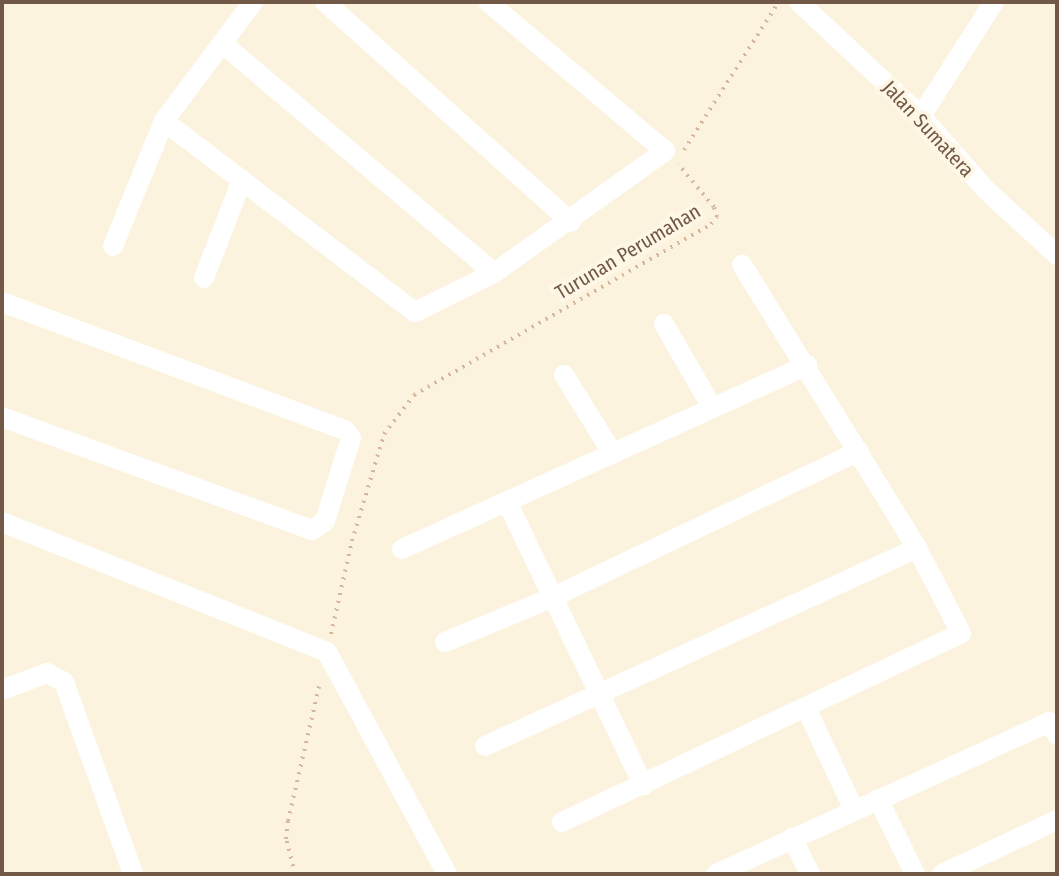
<!DOCTYPE html>
<html>
<head>
<meta charset="utf-8">
<style>
	body { margin:0 }
	#map { position:relative; width:1059px; height:876px; overflow:hidden; background:#fcf3df; font-family:"Fira Sans Condensed",sans-serif }
	div>[style] { position:absolute }
	[style*='--x'] { left:calc(var(--x)*1px); top:calc(var(--y)*1px); width:calc(var(--w)*1px); rotate:calc(var(--a)*1deg) }
	.path>* { height:4px; margin-top:-2px; transform-origin:0; background:repeating-linear-gradient(90deg,#d5b69a 0 2px,transparent 0 8px) }
	.minor>* { height:20px; margin:-10px; padding:0 10px; transform-origin:10px; border-radius:10px; background:#fff }
	span { translate:-50% -50%; white-space:nowrap; text-align:center; line-height:1.15; -webkit-text-stroke:8px #fff7e5; paint-order:stroke }
	.street-label { font-size:20px; color:#725947 }
	.frame { position:absolute; inset:0; border:4px solid #725947; pointer-events:none }
</style>
</head>
<body>
<div id="map">
	<div class="path">
		<i style="--x:684;--y:150;--w:174;--a:-57.4"></i>
		<i style="--x:331;--y:634;--w:95;--a:-77.3"></i>
		<i style="--x:352;--y:541;--w:112;--a:-73.3"></i>
		<i style="--x:384;--y:434;--w:49;--a:-52.4"></i>
		<i style="--x:414;--y:395;--w:343;--a:-29.9"></i>
		<i style="--x:711;--y:224;--w:9;--a:-49"></i>
		<i style="--x:717;--y:217;--w:10;--a:-107"></i>
		<i style="--x:714;--y:207;--w:56;--a:-129.9"></i>
		<i style="--x:295;--y:874;--w:36;--a:-104"></i>
		<i style="--x:286;--y:839;--w:18;--a:-84"></i>
		<i style="--x:288;--y:821;--w:143;--a:-77"></i>
	</div>
	<div class="minor">
		<i style="--x:253;--y:2;--w:149;--a:126.8"></i>
		<i style="--x:164;--y:121;--w:315;--a:37.3"></i>
		<i style="--x:415;--y:312;--w:88;--a:-26.3"></i>
		<i style="--x:494;--y:273;--w:210;--a:-35.5"></i>
		<i style="--x:665;--y:151;--w:231;--a:-139.9"></i>
		<i style="--x:325;--y:2;--w:330;--a:41.8"></i>
		<i style="--x:799;--y:2;--w:167;--a:43.1"></i>
		<i style="--x:921;--y:116;--w:98;--a:48.7"></i>
		<i style="--x:986;--y:190;--w:96;--a:42.5"></i>
		<i style="--x:222;--y:43;--w:356;--a:40.2"></i>
		<i style="--x:921;--y:116;--w:135;--a:-57.4"></i>
		<i style="--x:113;--y:246;--w:135;--a:-67.8"></i>
		<i style="--x:204;--y:278;--w:105;--a:-68.8"></i>
		<i style="--x:2;--y:302;--w:366;--a:20.5"></i>
		<i style="--x:345;--y:430;--w:10;--a:53"></i>
		<i style="--x:351;--y:438;--w:87;--a:107.4"></i>
		<i style="--x:325;--y:521;--w:16;--a:145"></i>
		<i style="--x:312;--y:530;--w:330;--a:-160"></i>
		<i style="--x:664;--y:324;--w:96;--a:60"></i>
		<i style="--x:564;--y:375;--w:93;--a:58.2"></i>
		<i style="--x:508;--y:504;--w:312;--a:64.3"></i>
		<i style="--x:2;--y:522;--w:350;--a:21.8"></i>
		<i style="--x:327;--y:652;--w:252;--a:61.6"></i>
		<i style="--x:402;--y:549;--w:445;--a:-24.4"></i>
		<i style="--x:445;--y:642;--w:115;--a:-22.5"></i>
		<i style="--x:551;--y:598;--w:341;--a:-25.5"></i>
		<i style="--x:2;--y:690;--w:48;--a:-20.7"></i>
		<i style="--x:47;--y:673;--w:19;--a:28"></i>
		<i style="--x:64;--y:682;--w:204;--a:70.2"></i>
		<i style="--x:807;--y:710;--w:110;--a:64.8"></i>
		<i style="--x:485;--y:746;--w:475;--a:-24.6"></i>
		<i style="--x:878;--y:799;--w:84;--a:63.7"></i>
		<i style="--x:562;--y:822;--w:441;--a:-25.3"></i>
		<i style="--x:961;--y:633;--w:96;--a:-117.4"></i>
		<i style="--x:917;--y:548;--w:333;--a:-121.7"></i>
		<i style="--x:792;--y:838;--w:40;--a:63.4"></i>
		<i style="--x:716;--y:874;--w:366;--a:-24.5"></i>
		<i style="--x:1049;--y:722;--w:15;--a:58"></i>
		<i style="--x:942;--y:874;--w:127;--a:-25.2"></i>
	</div>
	<div class="street-label">
		<span style="left:928px;top:129px;rotate:47deg">Jalan Sumatera</span>
		<span style="left:628px;top:252px;rotate:-31deg">Turunan Perumahan</span>
	</div>
	<div class="frame"></div>
</div>
</body>
</html>
